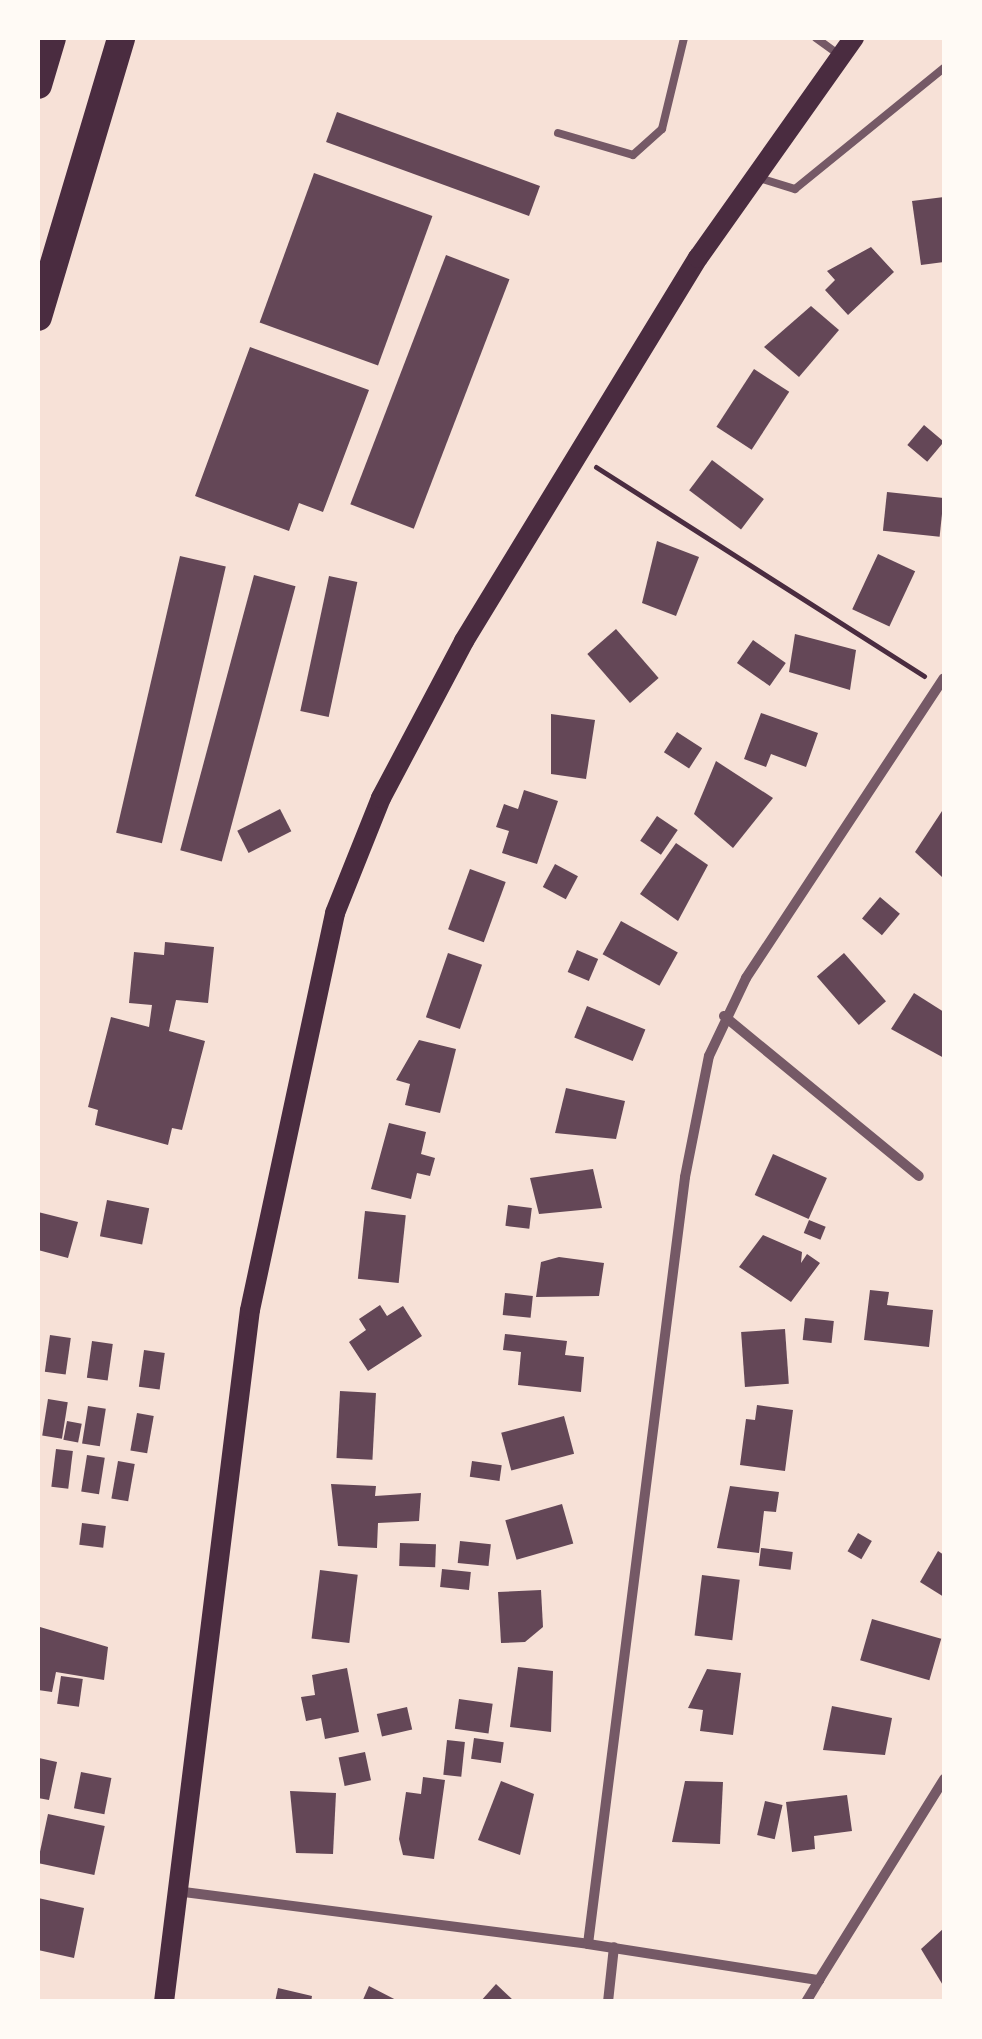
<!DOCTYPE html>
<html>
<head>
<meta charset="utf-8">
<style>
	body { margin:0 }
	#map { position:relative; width:982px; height:2039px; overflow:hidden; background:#f7e1d7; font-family:Overpass,sans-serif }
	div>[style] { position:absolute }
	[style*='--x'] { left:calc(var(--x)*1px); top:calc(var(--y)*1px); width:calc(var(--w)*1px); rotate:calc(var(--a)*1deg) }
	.building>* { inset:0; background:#644757; transform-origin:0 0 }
	.path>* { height:5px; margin:-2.5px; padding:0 2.5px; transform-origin:2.5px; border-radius:2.5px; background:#4a2c40 }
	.service>* { height:8px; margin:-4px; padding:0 4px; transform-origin:4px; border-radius:4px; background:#755966 }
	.minor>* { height:10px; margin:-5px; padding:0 5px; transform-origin:5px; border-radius:5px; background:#755966 }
	.secondary>* { height:20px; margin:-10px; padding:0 10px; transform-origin:10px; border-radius:10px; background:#4a2c40 }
	.motorway>* { height:28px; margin:-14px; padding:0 14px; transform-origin:14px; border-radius:14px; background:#4a2c40 }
	span { translate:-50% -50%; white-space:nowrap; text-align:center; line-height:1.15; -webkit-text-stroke:9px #fffaf5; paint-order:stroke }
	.frame { position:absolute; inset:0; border:40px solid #fffaf5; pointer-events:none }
</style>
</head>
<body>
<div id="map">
	<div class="building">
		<i style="left:337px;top:112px;width:216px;height:32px;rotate:20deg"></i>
		<i style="left:314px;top:173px;width:126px;height:159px;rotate:20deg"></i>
		<i style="clip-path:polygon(944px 197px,944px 262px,921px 265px,912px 201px)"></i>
		<i style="clip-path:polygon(871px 247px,894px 272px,848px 315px,825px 290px,835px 280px,827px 271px)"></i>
		<i style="left:446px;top:255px;width:68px;height:267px;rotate:21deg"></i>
		<i style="clip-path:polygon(811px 306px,839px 330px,799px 377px,764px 347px)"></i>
		<i style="clip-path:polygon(250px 347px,369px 390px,323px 512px,299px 503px,289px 531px,195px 496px)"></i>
		<i style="left:754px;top:369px;width:42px;height:69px;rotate:33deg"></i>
		<i style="left:924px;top:425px;width:26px;height:26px;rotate:40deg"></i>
		<i style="left:712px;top:460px;width:65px;height:38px;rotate:37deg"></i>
		<i style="left:887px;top:492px;width:57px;height:39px;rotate:6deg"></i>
		<i style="clip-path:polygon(657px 541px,699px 557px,676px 616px,642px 603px)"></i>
		<i style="left:878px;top:554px;width:41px;height:61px;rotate:25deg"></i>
		<i style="left:180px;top:556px;width:47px;height:284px;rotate:13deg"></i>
		<i style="left:254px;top:575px;width:43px;height:285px;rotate:15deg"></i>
		<i style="left:329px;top:576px;width:29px;height:138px;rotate:12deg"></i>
		<i style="left:616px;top:629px;width:65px;height:38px;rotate:49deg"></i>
		<i style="clip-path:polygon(795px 634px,856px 650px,850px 690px,789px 672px)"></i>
		<i style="left:753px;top:640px;width:40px;height:28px;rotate:35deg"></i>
		<i style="clip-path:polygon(761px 713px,818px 733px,806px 767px,771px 754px,766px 767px,744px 759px)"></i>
		<i style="clip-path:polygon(551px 714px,595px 720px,586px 779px,551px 774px)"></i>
		<i style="left:677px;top:732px;width:30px;height:24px;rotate:33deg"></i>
		<i style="clip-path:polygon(716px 761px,773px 798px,733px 848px,694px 814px)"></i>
		<i style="clip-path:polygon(524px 790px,558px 801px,537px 864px,502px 853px,509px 831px,496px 827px,504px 804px,518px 809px)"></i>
		<i style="clip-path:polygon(944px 808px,944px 875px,942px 877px,915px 852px)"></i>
		<i style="left:280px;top:809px;width:25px;height:48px;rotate:63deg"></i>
		<i style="left:657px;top:816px;width:25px;height:30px;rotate:34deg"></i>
		<i style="clip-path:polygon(676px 843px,708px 865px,678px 921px,640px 894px)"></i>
		<i style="left:555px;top:864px;width:26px;height:26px;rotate:28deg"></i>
		<i style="left:470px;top:869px;width:38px;height:64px;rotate:20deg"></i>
		<i style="left:880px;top:897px;width:26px;height:28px;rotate:40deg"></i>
		<i style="left:621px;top:921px;width:65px;height:38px;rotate:29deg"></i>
		<i style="clip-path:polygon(165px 942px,214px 947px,208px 1003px,176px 1000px,169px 1031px,205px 1041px,182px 1130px,172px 1128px,168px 1145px,95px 1125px,98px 1110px,88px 1107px,111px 1017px,149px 1027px,152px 1005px,129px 1003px,134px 952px,164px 955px)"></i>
		<i style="left:577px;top:950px;width:23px;height:24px;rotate:23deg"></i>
		<i style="left:448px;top:953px;width:36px;height:68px;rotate:19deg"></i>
		<i style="left:844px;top:953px;width:64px;height:36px;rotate:49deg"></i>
		<i style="clip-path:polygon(914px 993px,944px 1012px,944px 1058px,891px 1029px)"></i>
		<i style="left:587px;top:1006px;width:63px;height:34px;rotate:22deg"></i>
		<i style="clip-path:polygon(419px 1040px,456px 1049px,440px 1113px,405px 1105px,410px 1084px,396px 1080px)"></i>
		<i style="clip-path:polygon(566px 1088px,625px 1101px,616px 1139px,555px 1133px)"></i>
		<i style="clip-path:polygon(389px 1123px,426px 1132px,421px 1154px,435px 1158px,430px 1176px,417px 1173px,411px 1199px,371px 1189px)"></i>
		<i style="left:773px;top:1154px;width:59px;height:45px;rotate:24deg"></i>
		<i style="clip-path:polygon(593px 1169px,602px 1208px,539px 1214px,530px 1178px)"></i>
		<i style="left:107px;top:1200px;width:43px;height:37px;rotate:11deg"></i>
		<i style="left:508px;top:1205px;width:24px;height:21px;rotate:7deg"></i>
		<i style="left:365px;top:1211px;width:41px;height:68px;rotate:6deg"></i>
		<i style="clip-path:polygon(38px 1212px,78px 1222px,68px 1258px,38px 1250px)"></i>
		<i style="left:809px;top:1220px;width:18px;height:14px;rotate:22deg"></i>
		<i style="clip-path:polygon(763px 1235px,802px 1252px,801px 1263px,807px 1254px,820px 1263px,791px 1302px,739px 1267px)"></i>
		<i style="clip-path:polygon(559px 1257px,604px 1263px,599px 1296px,536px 1297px,541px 1262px)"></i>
		<i style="clip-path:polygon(870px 1290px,889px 1292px,887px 1305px,933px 1310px,929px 1347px,864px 1340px)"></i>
		<i style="left:505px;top:1293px;width:28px;height:22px;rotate:6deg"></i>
		<i style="clip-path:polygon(380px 1305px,387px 1316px,403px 1306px,422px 1336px,368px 1371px,349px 1342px,366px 1330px,359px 1319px)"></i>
		<i style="left:805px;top:1318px;width:29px;height:22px;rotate:6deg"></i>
		<i style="left:785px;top:1329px;width:55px;height:44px;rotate:86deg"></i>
		<i style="clip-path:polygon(505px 1334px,567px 1341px,565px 1355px,584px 1357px,581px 1392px,518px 1385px,521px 1352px,503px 1350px)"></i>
		<i style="left:50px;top:1335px;width:21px;height:37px;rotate:8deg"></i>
		<i style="left:92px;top:1341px;width:21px;height:37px;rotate:8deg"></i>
		<i style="left:144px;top:1350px;width:21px;height:37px;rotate:8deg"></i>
		<i style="left:340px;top:1391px;width:36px;height:67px;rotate:3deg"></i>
		<i style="left:48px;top:1399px;width:20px;height:37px;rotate:9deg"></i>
		<i style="clip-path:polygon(757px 1405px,793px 1410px,785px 1471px,740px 1465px,746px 1419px,755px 1420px)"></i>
		<i style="left:88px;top:1406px;width:18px;height:38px;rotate:9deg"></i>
		<i style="left:137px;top:1413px;width:17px;height:38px;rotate:10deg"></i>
		<i style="left:564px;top:1416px;width:39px;height:65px;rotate:75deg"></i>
		<i style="left:67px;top:1421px;width:15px;height:19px;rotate:11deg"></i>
		<i style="left:56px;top:1449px;width:17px;height:38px;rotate:7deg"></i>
		<i style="left:87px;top:1455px;width:18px;height:37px;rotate:9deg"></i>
		<i style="left:118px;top:1461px;width:17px;height:38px;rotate:10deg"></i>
		<i style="left:472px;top:1461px;width:30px;height:16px;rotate:8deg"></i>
		<i style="clip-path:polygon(331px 1484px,376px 1486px,375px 1496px,421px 1493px,419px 1521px,378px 1523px,377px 1548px,338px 1546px)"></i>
		<i style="clip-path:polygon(730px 1486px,779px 1492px,776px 1512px,764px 1511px,759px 1553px,717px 1548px)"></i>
		<i style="left:562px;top:1504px;width:41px;height:59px;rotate:74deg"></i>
		<i style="left:82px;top:1523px;width:24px;height:22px;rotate:7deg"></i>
		<i style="left:858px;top:1533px;width:16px;height:21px;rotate:30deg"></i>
		<i style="left:460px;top:1541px;width:31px;height:22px;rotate:6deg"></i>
		<i style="left:400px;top:1543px;width:36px;height:23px;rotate:2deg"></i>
		<i style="left:761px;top:1548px;width:32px;height:18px;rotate:7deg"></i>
		<i style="clip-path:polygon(938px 1551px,944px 1555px,944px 1597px,920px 1582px)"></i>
		<i style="left:442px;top:1569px;width:29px;height:18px;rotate:6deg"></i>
		<i style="left:320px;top:1570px;width:38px;height:69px;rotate:7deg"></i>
		<i style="left:702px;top:1575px;width:38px;height:61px;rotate:7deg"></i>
		<i style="clip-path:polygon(541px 1590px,543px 1627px,525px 1642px,501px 1643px,498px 1592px)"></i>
		<i style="left:872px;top:1619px;width:72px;height:43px;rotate:16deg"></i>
		<i style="clip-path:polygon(40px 1627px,108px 1647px,104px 1680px,56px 1672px,52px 1692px,38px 1690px)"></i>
		<i style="clip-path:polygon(518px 1667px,553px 1671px,551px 1732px,510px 1727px)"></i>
		<i style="clip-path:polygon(347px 1668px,359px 1732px,325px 1739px,321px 1718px,306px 1721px,301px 1697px,315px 1695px,312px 1675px)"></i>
		<i style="clip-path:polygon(707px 1669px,741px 1673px,733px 1735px,700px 1731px,703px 1710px,688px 1708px)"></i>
		<i style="left:61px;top:1676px;width:22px;height:28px;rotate:8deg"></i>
		<i style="left:459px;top:1699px;width:34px;height:30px;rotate:8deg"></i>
		<i style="clip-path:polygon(832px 1706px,892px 1718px,885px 1755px,823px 1750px)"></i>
		<i style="left:407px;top:1707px;width:23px;height:31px;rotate:77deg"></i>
		<i style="left:474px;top:1738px;width:30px;height:21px;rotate:8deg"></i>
		<i style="left:447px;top:1740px;width:18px;height:35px;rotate:6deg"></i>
		<i style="left:365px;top:1752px;width:29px;height:27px;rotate:78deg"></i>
		<i style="clip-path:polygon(39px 1758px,57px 1762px,49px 1800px,38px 1798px)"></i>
		<i style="left:81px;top:1772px;width:31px;height:37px;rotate:11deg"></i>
		<i style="clip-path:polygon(423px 1777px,445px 1780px,434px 1859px,403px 1855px,399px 1839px,406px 1792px,421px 1794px)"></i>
		<i style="clip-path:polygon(501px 1781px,534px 1794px,520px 1855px,478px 1840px)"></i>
		<i style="clip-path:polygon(685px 1781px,723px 1782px,720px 1844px,672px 1842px)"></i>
		<i style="clip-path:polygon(290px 1791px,336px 1793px,333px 1854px,296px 1853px)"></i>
		<i style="clip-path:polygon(847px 1795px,852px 1831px,814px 1836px,815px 1849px,792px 1852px,786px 1802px)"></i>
		<i style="left:765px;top:1801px;width:18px;height:35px;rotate:13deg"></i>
		<i style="left:48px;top:1814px;width:58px;height:50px;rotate:12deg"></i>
		<i style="clip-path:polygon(38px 1898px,84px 1908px,74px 1958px,38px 1950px)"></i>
		<i style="clip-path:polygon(944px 1928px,944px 1987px,921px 1949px)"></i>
		<i style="clip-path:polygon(496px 1984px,515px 2002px,480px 2002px)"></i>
		<i style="clip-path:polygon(369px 1986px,400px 2002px,362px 2002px)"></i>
		<i style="clip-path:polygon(278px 1988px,312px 1996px,311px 2002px,275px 2002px)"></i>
	</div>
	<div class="path">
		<i style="--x:596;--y:467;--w:389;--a:32.5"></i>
	</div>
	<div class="service">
		<i style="--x:816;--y:38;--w:27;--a:36"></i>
		<i style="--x:558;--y:133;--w:78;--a:16.3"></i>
		<i style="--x:633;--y:155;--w:39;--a:-42"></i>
		<i style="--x:662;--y:129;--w:94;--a:-76.4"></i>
		<i style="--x:756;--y:177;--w:41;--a:17.1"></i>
		<i style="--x:795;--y:189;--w:192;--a:-39.1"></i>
	</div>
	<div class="minor">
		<i style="--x:724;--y:1016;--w:252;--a:39.4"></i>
		<i style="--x:176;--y:1891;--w:415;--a:7.3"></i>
		<i style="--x:588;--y:1944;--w:773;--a:-82.79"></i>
		<i style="--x:685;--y:1177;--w:123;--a:-78.8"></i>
		<i style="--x:709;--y:1056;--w:86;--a:-64.6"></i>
		<i style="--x:746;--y:978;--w:359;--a:-56.6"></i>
		<i style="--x:588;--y:1944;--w:234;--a:8.9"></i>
		<i style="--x:819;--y:1980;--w:237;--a:-58.1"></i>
		<i style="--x:608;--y:2002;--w:55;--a:-83.8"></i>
		<i style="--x:806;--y:2002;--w:26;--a:-59"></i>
	</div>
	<div class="secondary">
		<i style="--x:164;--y:2002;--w:697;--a:-82.92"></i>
		<i style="--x:250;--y:1310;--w:406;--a:-77.9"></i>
		<i style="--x:335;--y:913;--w:124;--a:-68.2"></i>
		<i style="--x:381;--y:798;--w:178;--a:-62.1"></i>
		<i style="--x:464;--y:641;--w:449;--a:-58.6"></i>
		<i style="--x:698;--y:258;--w:270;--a:-54.7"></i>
	</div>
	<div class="motorway">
		<i style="--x:38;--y:85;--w:49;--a:-73.4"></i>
		<i style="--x:38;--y:317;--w:291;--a:-73.4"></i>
	</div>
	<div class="frame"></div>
</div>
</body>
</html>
